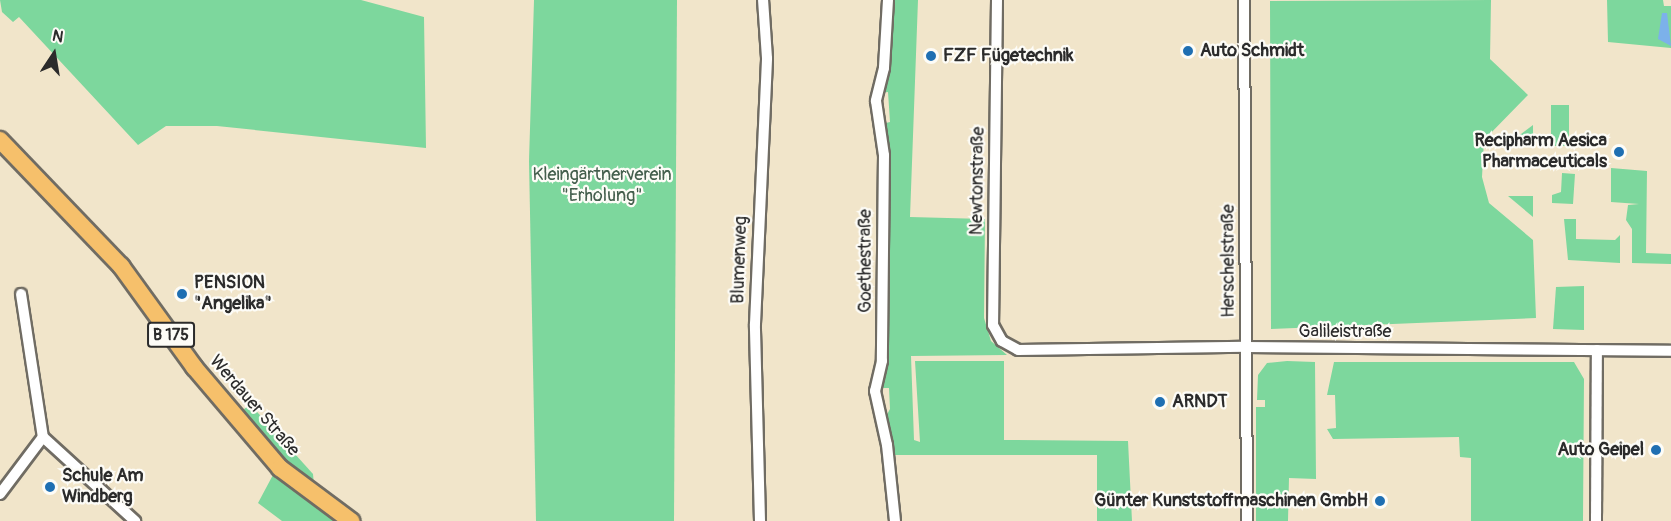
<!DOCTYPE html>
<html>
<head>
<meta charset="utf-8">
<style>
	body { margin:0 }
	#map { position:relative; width:1671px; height:521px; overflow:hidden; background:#f1e5ca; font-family:Pangolin,sans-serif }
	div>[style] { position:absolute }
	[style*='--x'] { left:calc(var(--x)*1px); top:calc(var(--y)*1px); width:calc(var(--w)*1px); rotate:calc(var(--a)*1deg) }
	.green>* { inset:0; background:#7dd79d; transform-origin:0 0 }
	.water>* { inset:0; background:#7cb1ea }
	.roads { filter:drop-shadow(2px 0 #706c63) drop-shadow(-2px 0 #706c63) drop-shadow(0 2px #706c63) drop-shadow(0 -2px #706c63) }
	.minor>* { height:10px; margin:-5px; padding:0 5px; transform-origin:5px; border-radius:5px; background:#fff }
	.primary>* { height:16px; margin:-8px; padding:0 8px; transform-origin:8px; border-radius:8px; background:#f6c06b }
	.dots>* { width:16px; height:16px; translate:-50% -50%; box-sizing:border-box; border:3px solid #fdfcf7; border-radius:50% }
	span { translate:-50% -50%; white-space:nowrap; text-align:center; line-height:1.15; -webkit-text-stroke:4.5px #fdfcf7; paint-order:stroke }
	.shield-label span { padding:2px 4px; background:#fdfcf7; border:2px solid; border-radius:4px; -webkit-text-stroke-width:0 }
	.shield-label { font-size:16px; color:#2b2b2b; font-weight:700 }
	.poi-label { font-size:18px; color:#2b2b2b; font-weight:700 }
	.left { translate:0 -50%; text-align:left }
	.right { translate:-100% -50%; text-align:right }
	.park-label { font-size:18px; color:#445f4d }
	.street-label { font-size:18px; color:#2b2b2b }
	.north { position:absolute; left:24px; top:24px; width:60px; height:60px; -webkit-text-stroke:4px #fdfcf7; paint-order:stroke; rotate:12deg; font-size:16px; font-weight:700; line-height:24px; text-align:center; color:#2b2b2b }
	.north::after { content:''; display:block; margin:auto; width:21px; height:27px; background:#2b2b2b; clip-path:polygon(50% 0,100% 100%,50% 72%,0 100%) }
</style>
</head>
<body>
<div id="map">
	<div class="green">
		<i style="clip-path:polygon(0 0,361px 0,424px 17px,426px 148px,217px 126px,166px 126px,138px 145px,19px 17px,13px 22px,2px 12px)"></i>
		<i style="clip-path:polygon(534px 0,677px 0,674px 521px,536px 521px,529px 161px)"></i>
		<i style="clip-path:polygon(894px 0,918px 0,910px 217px,985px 219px,984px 318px,991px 341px,1007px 355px,911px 356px,914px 440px,920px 442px,915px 361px,1004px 361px,1004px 440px,1128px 441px,1132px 521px,1097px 521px,1097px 455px,893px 455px,884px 420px,890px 409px,889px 388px,880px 388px,887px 347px,882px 124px,890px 122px,888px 92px,881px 93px,886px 85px,891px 59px)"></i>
		<i style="clip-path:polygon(1491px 0,1490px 59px,1528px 95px,1484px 140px,1482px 177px,1489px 203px,1533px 240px,1536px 318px,1271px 329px,1270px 1px)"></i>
		<i style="clip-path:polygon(1607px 0,1663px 0,1664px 6px,1671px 6px,1671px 48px,1608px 42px)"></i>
		<i style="left:1551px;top:105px;width:18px;height:41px"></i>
		<i style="clip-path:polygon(1533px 125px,1533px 146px,1505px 146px)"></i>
		<i style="clip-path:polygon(1611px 168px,1647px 171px,1646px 253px,1671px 254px,1671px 264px,1632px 263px,1632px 229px,1626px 220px,1628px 205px,1639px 204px,1611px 202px)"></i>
		<i style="clip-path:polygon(1562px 173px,1575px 174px,1573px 204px,1552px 203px,1552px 195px,1561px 192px)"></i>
		<i style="clip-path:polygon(1508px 196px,1533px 196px,1533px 217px)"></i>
		<i style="clip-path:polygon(1564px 219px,1576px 219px,1576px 239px,1615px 240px,1620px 235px,1620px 263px,1568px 260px)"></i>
		<i style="clip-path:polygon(1584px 286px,1584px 330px,1553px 329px,1556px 287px)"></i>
		<i style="clip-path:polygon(1287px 361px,1315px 362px,1316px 479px,1289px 478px,1288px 521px,1256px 521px,1256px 407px,1265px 407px,1265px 400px,1257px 400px,1258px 375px,1267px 363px)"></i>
		<i style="clip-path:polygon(1334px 362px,1574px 362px,1584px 379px,1583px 521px,1471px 521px,1471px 458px,1460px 457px,1459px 437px,1333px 439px,1327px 429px,1336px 428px,1335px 395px,1327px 395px)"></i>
		<i style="clip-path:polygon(250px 404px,313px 474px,314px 485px,274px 450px,242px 411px)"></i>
		<i style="clip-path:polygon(274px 473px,306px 500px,336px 521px,282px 521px,258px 503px)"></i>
	</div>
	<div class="water">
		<i style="clip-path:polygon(1662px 13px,1667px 13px,1671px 46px,1658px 39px)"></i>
	</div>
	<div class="roads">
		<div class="minor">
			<i style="--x:888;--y:0;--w:68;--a:93.4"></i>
			<i style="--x:884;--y:68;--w:34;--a:104"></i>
			<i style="--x:876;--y:101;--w:55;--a:81.6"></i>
			<i style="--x:884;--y:155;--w:206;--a:90.6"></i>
			<i style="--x:882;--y:361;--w:31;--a:103"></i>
			<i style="--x:875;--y:391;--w:55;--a:77.5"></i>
			<i style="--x:887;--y:445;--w:76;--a:84"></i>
			<i style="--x:997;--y:0;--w:325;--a:90.7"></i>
			<i style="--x:993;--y:325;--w:18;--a:61"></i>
			<i style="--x:1002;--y:341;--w:18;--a:29"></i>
			<i style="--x:1018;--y:350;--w:228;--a:-0.8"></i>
			<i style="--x:1246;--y:347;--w:425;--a:0.5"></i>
			<i style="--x:1244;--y:0;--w:521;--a:89.67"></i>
			<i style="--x:21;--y:294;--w:145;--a:81.3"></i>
			<i style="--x:43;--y:437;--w:125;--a:42.4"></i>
			<i style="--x:0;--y:494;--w:71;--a:-53"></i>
			<i style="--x:760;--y:521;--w:197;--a:-91.5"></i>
			<i style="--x:755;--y:324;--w:266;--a:-87.4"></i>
			<i style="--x:767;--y:58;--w:58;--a:-93.9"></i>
			<i style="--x:1596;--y:521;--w:171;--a:-89.7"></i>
		</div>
		<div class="primary">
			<i style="--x:0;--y:140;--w:175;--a:46.2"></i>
			<i style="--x:121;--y:266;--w:125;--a:54.1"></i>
			<i style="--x:194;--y:367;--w:133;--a:49.6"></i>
			<i style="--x:280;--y:468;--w:89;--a:36.7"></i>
		</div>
	</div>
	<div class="dots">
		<i style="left:1188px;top:51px;background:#1f6fb2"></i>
		<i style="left:931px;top:56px;background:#1f6fb2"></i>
		<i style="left:1619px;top:152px;background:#1f6fb2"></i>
		<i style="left:182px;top:294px;background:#1f6fb2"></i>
		<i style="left:1160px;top:402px;background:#1f6fb2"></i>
		<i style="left:1656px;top:450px;background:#1f6fb2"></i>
		<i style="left:50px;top:487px;background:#1f6fb2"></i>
		<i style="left:1380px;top:501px;background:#1f6fb2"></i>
	</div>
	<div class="shield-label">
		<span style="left:171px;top:335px">B 175</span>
	</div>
	<div class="poi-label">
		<span class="left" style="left:1200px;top:51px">Auto Schmidt</span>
		<span class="left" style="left:943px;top:56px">FZF Fügetechnik</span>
		<span class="right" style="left:1607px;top:152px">Recipharm Aesica<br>Pharmaceuticals</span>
		<span class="left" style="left:194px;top:294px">PENSION<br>"Angelika"</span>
		<span class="left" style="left:1172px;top:402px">ARNDT</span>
		<span class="right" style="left:1644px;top:450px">Auto Geipel</span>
		<span class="left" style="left:62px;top:487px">Schule Am<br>Windberg</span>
		<span class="right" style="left:1368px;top:501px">Günter Kunststoffmaschinen GmbH</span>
	</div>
	<div class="park-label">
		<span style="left:602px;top:186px">Kleingärtnerverein<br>"Erholung"</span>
	</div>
	<div class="street-label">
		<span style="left:978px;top:181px;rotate:-89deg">Newtonstraße</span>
		<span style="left:740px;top:260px;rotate:-88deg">Blumenweg</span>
		<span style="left:866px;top:261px;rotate:-90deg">Goethestraße</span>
		<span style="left:1229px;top:261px;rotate:-90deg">Herschelstraße</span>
		<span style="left:1345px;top:332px">Galileistraße</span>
		<span style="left:254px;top:406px;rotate:49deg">Werdauer Straße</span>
	</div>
	<div class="north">N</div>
</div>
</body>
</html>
